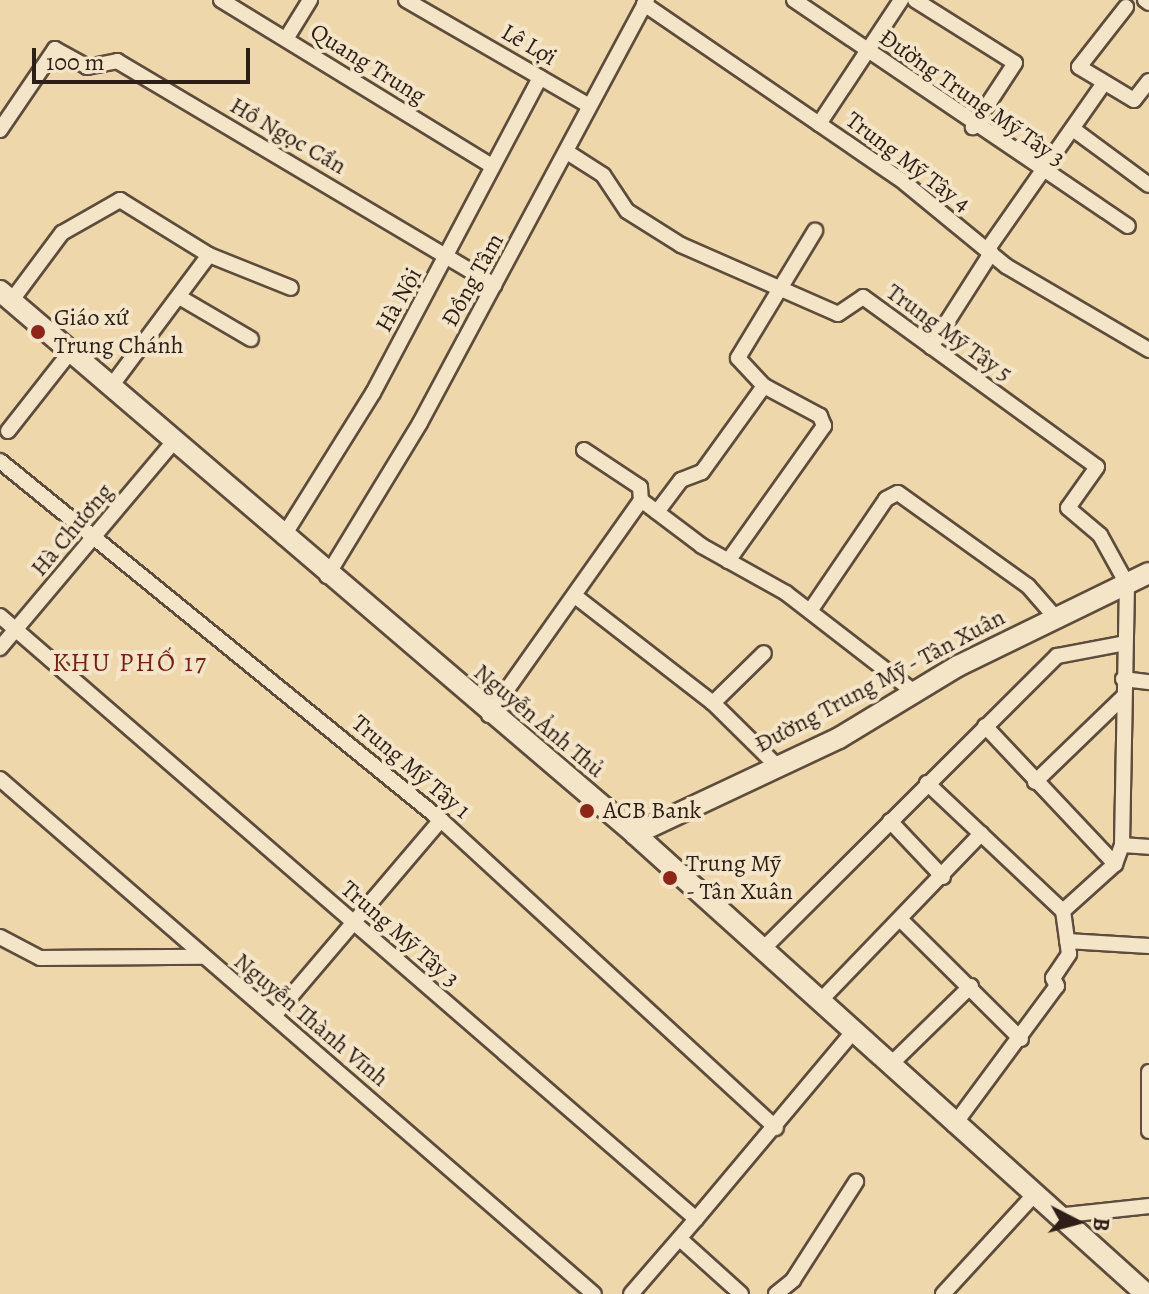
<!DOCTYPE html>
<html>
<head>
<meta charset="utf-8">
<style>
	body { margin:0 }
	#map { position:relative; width:1149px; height:1294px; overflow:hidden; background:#eed7aa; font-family:Alegreya,serif }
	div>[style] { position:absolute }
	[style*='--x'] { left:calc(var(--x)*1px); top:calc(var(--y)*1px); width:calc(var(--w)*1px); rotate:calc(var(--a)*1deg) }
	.roads { filter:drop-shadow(2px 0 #5e4c3c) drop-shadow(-2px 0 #5e4c3c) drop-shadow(0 2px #5e4c3c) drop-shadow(0 -2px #5e4c3c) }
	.street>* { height:14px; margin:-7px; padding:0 7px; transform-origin:7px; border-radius:7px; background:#f4e5c8 }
	.secondary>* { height:20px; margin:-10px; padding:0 10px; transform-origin:10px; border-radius:10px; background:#f4e5c8 }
	.dots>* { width:22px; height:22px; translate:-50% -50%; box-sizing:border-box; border:4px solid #f4e5c8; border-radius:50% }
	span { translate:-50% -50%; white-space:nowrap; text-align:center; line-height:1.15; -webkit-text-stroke:8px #f4e5c8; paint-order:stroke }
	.street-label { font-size:24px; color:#2e1e18 }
	.poi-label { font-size:24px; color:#2e1e18 }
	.left { translate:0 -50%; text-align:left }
	.neighbourhood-label { font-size:26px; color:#7a1f14; letter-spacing:2px }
	.north { position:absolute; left:1037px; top:1182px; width:80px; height:80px; -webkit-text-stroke:6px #f4e5c8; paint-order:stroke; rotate:96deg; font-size:22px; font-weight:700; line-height:32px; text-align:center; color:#2e1e18 }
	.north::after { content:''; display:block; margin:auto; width:28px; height:36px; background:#2e1e18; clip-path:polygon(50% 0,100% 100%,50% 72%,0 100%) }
	.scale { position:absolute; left:32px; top:48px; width:218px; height:36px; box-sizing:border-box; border:4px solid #2e1e18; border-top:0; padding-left:10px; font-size:24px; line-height:28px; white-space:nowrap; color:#2e1e18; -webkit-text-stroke:6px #f4e5c8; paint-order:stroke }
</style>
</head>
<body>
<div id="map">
	<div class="roads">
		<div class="street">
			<i style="--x:221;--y:0;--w:318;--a:31.5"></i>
			<i style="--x:406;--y:0;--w:210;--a:30"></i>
			<i style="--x:794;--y:0;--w:403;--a:34.1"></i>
			<i style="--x:915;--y:0;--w:118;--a:32.2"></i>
			<i style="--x:1015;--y:63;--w:77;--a:123.3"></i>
			<i style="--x:1145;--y:0;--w:5;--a:37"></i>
			<i style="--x:644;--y:4;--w:316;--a:34.4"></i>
			<i style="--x:905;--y:183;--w:131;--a:39.4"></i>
			<i style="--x:1006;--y:266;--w:166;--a:30.4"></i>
			<i style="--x:1126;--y:7;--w:76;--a:128.1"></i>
			<i style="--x:1079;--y:67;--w:64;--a:31"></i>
			<i style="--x:1134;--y:100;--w:24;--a:-52"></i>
			<i style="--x:286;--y:39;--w:46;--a:-58.4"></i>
			<i style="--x:819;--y:124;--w:149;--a:-56.5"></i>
			<i style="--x:1073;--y:129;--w:94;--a:36.4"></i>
			<i style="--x:0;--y:130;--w:98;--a:-55.8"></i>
			<i style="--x:55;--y:49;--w:37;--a:29"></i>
			<i style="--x:87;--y:67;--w:31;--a:-11"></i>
			<i style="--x:117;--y:61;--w:439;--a:30.7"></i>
			<i style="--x:567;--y:152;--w:43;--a:32.6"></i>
			<i style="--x:603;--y:175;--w:43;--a:56.3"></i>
			<i style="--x:627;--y:211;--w:64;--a:32.2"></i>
			<i style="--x:681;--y:245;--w:171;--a:23.7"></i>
			<i style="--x:838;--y:314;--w:30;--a:-34"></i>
			<i style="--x:863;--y:297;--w:289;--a:36"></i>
			<i style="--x:1097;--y:467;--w:50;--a:125.3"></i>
			<i style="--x:1068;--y:508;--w:42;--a:40.2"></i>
			<i style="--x:1100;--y:535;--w:56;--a:61.1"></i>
			<i style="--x:1127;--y:584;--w:261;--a:91.1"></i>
			<i style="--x:1122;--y:845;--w:20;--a:110"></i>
			<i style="--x:1115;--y:864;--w:70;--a:137.9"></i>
			<i style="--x:987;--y:250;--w:204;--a:-55"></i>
			<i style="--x:209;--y:255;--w:88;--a:21.9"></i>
			<i style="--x:181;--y:298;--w:81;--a:30.4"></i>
			<i style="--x:12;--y:300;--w:84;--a:-53.3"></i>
			<i style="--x:62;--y:233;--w:67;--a:-29.6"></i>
			<i style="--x:120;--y:200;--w:105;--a:31.7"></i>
			<i style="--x:209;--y:255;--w:162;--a:126.7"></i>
			<i style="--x:931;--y:347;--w:112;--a:-57.4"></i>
			<i style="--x:8;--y:431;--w:102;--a:-51.8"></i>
			<i style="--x:584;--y:450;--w:67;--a:33.5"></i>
			<i style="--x:640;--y:487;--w:13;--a:86"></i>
			<i style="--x:0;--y:461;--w:569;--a:39.15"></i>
			<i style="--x:441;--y:820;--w:455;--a:42.6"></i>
			<i style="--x:657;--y:512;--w:40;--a:-53"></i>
			<i style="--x:681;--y:480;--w:22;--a:-21"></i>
			<i style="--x:702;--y:472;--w:106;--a:-54.2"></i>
			<i style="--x:283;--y:537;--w:170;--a:-58"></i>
			<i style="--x:373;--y:393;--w:357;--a:-62.1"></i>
			<i style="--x:728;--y:561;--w:166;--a:-54.6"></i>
			<i style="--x:824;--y:426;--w:11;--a:-112"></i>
			<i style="--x:820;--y:416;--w:64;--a:-151.8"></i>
			<i style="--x:764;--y:386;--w:38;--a:-133"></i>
			<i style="--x:738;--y:358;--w:149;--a:-58.8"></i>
			<i style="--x:327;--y:576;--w:179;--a:-58.7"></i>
			<i style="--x:420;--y:423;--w:480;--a:-61.8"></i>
			<i style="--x:575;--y:596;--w:175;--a:37.8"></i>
			<i style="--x:713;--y:703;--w:71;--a:-44.4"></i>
			<i style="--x:810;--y:611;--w:135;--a:-55.8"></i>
			<i style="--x:886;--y:499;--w:13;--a:-27"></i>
			<i style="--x:898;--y:493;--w:160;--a:35.6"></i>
			<i style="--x:1028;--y:586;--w:41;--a:48.9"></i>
			<i style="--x:0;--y:616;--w:921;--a:40.9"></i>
			<i style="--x:696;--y:1219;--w:99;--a:130.9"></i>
			<i style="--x:0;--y:648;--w:273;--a:-49.9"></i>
			<i style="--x:1123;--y:679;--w:26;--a:7"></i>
			<i style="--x:713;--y:703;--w:91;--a:44.6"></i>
			<i style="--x:489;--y:715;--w:263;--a:-54.7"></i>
			<i style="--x:641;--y:500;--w:76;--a:37"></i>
			<i style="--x:702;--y:546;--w:96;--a:29.2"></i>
			<i style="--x:786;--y:593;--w:162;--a:37.7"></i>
			<i style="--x:985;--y:726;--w:190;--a:46.7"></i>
			<i style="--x:0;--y:779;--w:786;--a:40.93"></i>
			<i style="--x:1035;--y:782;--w:122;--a:-44"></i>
			<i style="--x:927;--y:783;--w:187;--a:43.3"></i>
			<i style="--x:890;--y:821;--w:77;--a:46.6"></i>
			<i style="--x:1122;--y:845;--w:27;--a:4"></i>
			<i style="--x:901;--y:920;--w:169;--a:44.8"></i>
			<i style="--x:0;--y:937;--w:45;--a:27.7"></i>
			<i style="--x:40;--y:958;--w:162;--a:-0.4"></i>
			<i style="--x:1067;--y:941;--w:82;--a:3.5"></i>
			<i style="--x:764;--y:948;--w:414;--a:-44.9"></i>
			<i style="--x:1057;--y:656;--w:69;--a:-10.8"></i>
			<i style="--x:821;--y:1000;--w:231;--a:-46.1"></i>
			<i style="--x:274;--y:1016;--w:257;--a:-49.6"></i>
			<i style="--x:890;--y:1065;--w:113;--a:-44.3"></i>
			<i style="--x:1149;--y:1072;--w:59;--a:90"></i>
			<i style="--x:954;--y:1125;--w:173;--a:-53.5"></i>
			<i style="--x:1057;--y:986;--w:9;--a:-117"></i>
			<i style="--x:1053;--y:978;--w:29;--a:-56"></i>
			<i style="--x:1069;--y:954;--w:43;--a:-97.9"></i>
			<i style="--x:1056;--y:1216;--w:94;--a:-6.1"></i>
			<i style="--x:696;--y:1219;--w:246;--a:-50"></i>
			<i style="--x:680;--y:1239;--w:82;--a:42"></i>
			<i style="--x:776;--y:1294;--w:22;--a:-39"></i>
			<i style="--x:793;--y:1280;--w:117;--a:-57.3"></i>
			<i style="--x:943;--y:1294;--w:133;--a:-47.4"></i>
		</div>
		<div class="secondary">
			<i style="--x:0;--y:291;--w:836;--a:40.53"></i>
			<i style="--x:635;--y:834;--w:688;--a:41.99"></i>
			<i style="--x:635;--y:834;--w:225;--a:-25.2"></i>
			<i style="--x:839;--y:738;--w:139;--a:-31.2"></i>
			<i style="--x:958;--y:666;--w:212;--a:-26"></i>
		</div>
	</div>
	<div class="dots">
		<i style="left:38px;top:332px;background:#8f2418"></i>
		<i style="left:587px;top:811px;background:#8f2418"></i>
		<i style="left:670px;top:878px;background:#8f2418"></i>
	</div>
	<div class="street-label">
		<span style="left:529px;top:45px;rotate:30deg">Lê Lợi</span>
		<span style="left:368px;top:64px;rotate:32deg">Quang Trung</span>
		<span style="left:972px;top:98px;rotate:35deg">Đường Trung Mỹ Tây 3</span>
		<span style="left:288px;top:136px;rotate:30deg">Hồ Ngọc Cẩn</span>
		<span style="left:908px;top:162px;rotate:37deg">Trung Mỹ Tây 4</span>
		<span style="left:473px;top:280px;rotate:-61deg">Đồng Tâm</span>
		<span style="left:399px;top:300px;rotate:-61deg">Hà Nội</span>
		<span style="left:949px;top:333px;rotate:36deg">Trung Mỹ Tây 5</span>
		<span style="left:72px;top:530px;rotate:-50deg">Hà Chương</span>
		<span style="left:880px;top:681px;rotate:-28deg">Đường Trung Mỹ - Tân Xuân</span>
		<span style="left:539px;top:721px;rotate:40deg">Nguyễn Ảnh Thủ</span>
		<span style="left:411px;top:767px;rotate:40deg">Trung Mỹ Tây 1</span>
		<span style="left:400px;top:934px;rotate:41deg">Trung Mỹ Tây 3</span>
		<span style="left:311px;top:1020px;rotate:40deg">Nguyễn Thành Vĩnh</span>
	</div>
	<div class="poi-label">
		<span class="left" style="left:54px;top:332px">Giáo xứ<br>Trung Chánh</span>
		<span class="left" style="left:603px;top:811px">ACB Bank</span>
		<span class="left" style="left:686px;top:878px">Trung Mỹ<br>- Tân Xuân</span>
	</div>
	<div class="neighbourhood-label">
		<span style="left:130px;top:663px">KHU PHỐ 17</span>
	</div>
	<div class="north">B</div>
	<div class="scale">100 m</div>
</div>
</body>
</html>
